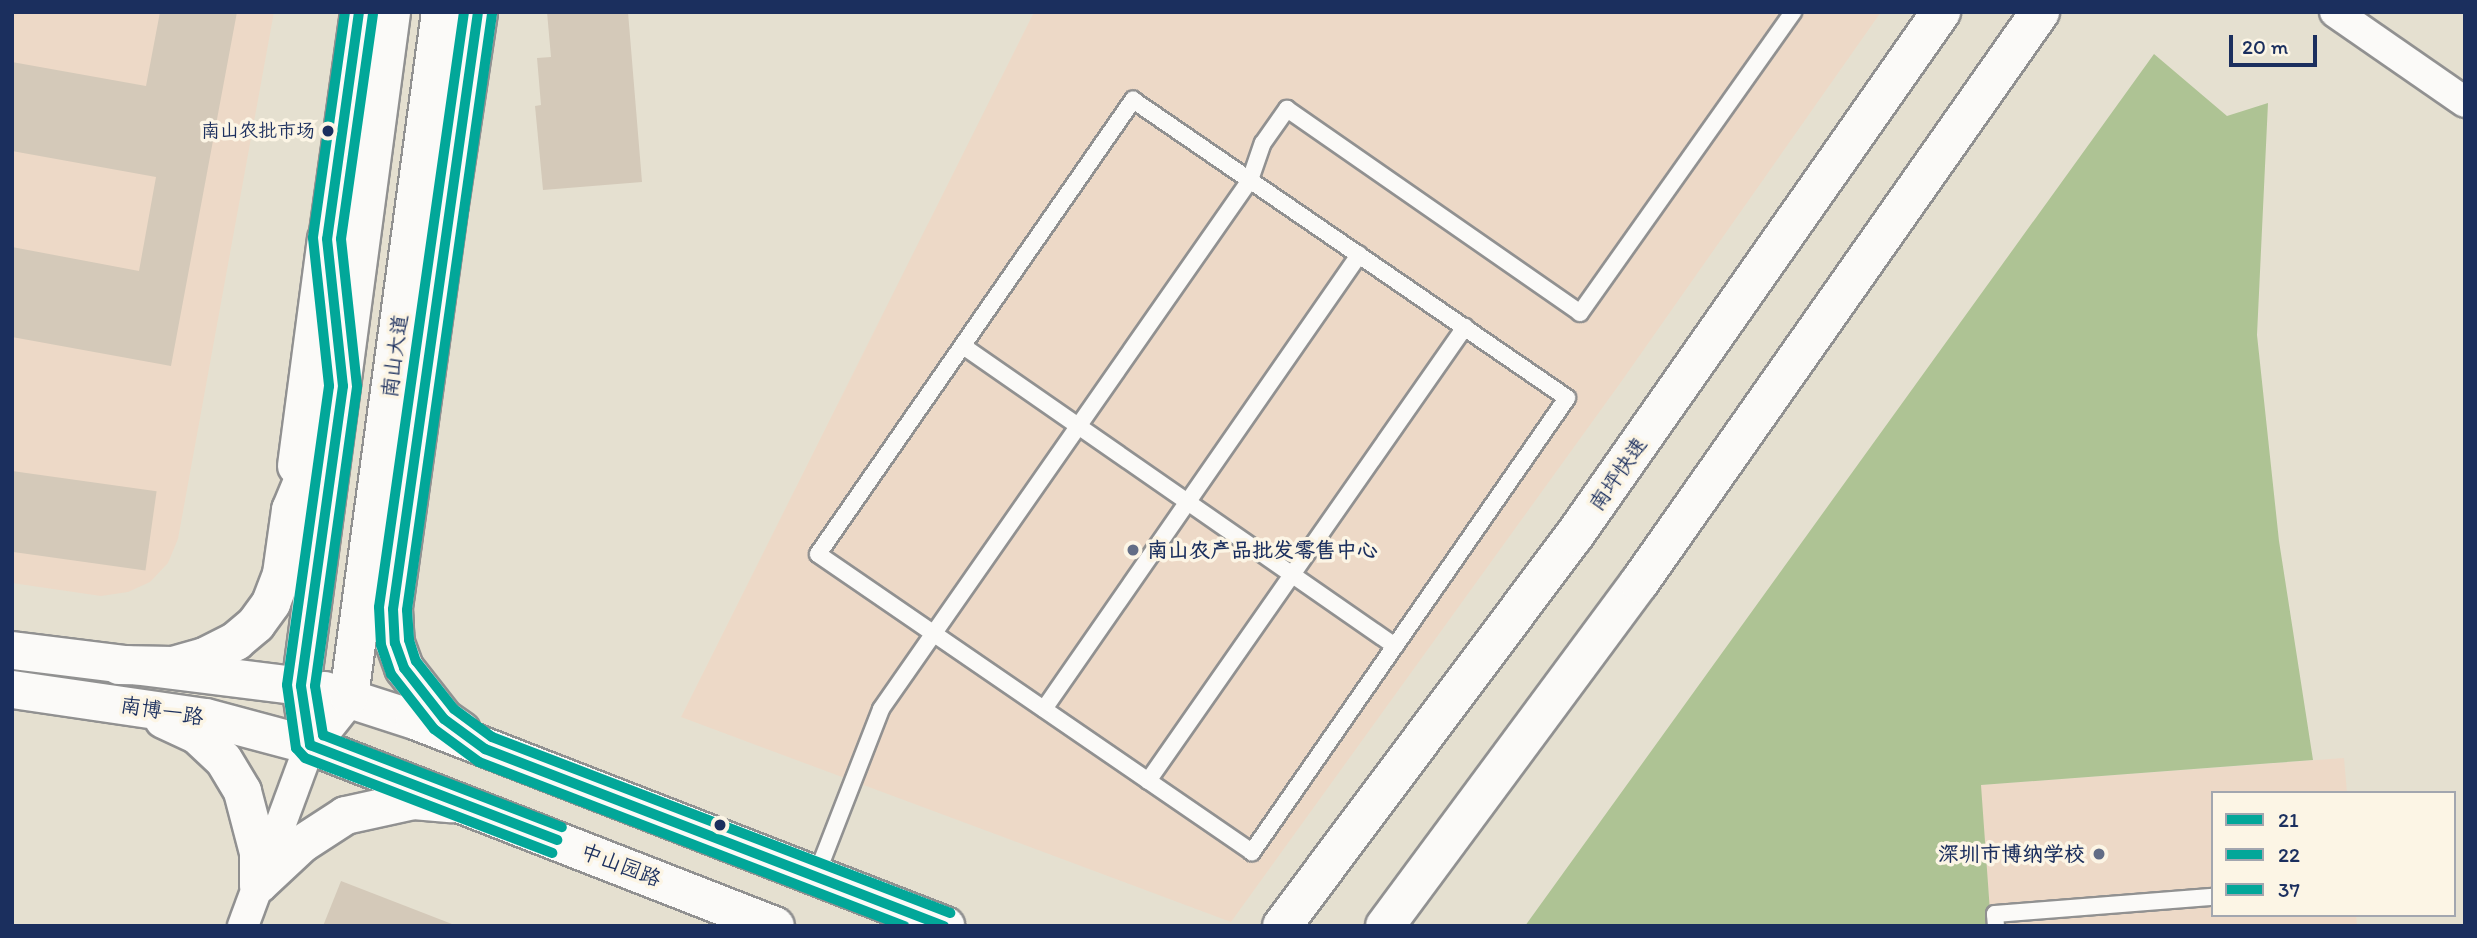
<!DOCTYPE html>
<html>
<head>
<meta charset="utf-8">
<style>
	body { margin:0 }
	#map { position:relative; width:2477px; height:938px; overflow:hidden; background:#e5e0d0; font-family:Itim,"LXGW WenKai TC",sans-serif }
	div>[style] { position:absolute }
	[style*='--x'] { left:calc(var(--x)*1px); top:calc(var(--y)*1px); width:calc(var(--w)*1px); rotate:calc(var(--a)*1deg) }
	.built>* { inset:0; background:#edd9c7 }
	.forest>* { inset:0; background:#aec394 }
	.building>* { inset:0; background:#d4c9b9; transform-origin:0 0 }
	.roads { filter:drop-shadow(2px 0 #919191) drop-shadow(-2px 0 #919191) drop-shadow(0 2px #919191) drop-shadow(0 -2px #919191) }
	.service>* { height:16px; margin:-8px; padding:0 8px; transform-origin:8px; border-radius:8px; background:#fbfaf8 }
	.minor>* { height:30px; margin:-15px; padding:0 15px; transform-origin:15px; border-radius:15px; background:#fbfaf8 }
	.tertiary>* { height:37px; margin:-18.5px; padding:0 18.5px; transform-origin:18.5px; border-radius:18.5px; background:#fbfaf8 }
	.secondary>* { height:38px; margin:-19px; padding:0 19px; transform-origin:19px; border-radius:19px; background:#fbfaf8 }
	.trunk>* { height:38px; margin:-19px; padding:0 19px; transform-origin:19px; border-radius:19px; background:#fbfaf8 }
	.bus-1>* { height:10px; margin:-5px; padding:0 5px; transform-origin:5px; border-radius:5px; background:#02a799 }
	.bus-2>* { height:10px; margin:-5px; padding:0 5px; transform-origin:5px; border-radius:5px; background:#02a799 }
	.bus-3>* { height:10px; margin:-5px; padding:0 5px; transform-origin:5px; border-radius:5px; background:#02a799 }
	.dots>* { width:19px; height:19px; translate:-50% -50%; box-sizing:border-box; border:4px solid #fcf5e5; border-radius:50% }
	span { translate:-50% -50%; white-space:nowrap; text-align:center; line-height:1.15; -webkit-text-stroke:7px #fcf5e5; paint-order:stroke }
	.bus-label { font-size:19px; color:#1b2f5e }
	.right { translate:-100% -50%; text-align:right }
	.street-label { font-size:21px; color:#1b2f5e }
	.poi-label { font-size:21px; color:#1b2f5e; font-weight:700 }
	.left { translate:0 -50%; text-align:left }
	.frame { position:absolute; inset:0; border:14px solid #1b2f5e; pointer-events:none }
	.legend { position:absolute; left:2211px; top:791px; width:245px; height:126px; box-sizing:border-box; background:#fcf5e5; border:2px solid #a2a6af; margin:0; padding:9px 12px; list-style:none; font-size:21px; color:#1b2f5e }
	.legend li { display:flex; align-items:center; gap:14px; height:35px }
	.legend b { width:35px; border:2px solid #a2a6af }
	.scale { position:absolute; left:2229px; top:35px; width:88px; height:32px; box-sizing:border-box; border:4px solid #1b2f5e; border-top:0; padding-left:9px; font-size:21px; line-height:24px; white-space:nowrap; color:#1b2f5e; -webkit-text-stroke:5px #fcf5e5; paint-order:stroke }
</style>
</head>
<body>
<div id="map">
	<div class="built">
		<i style="clip-path:polygon(12px 12px,274px 12px,178px 539px,168px 563px,150px 582px,128px 592px,101px 596px,12px 583px)"></i>
		<i style="clip-path:polygon(1034px 12px,1881px 12px,1621px 382px,1231px 922px,681px 717px)"></i>
		<i style="clip-path:polygon(2344px 758px,2347px 793px,2213px 793px,2213px 915px,2356px 915px,2357px 926px,1991px 926px,1980px 785px)"></i>
	</div>
	<div class="forest">
		<i style="clip-path:polygon(2154px 54px,2227px 116px,2268px 103px,2257px 335px,2279px 541px,2313px 760px,1981px 785px,1991px 926px,1525px 926px)"></i>
	</div>
	<div class="building">
		<i style="clip-path:polygon(160px 12px,237px 12px,171px 366px,12px 337px,12px 247px,139px 271px,156px 177px,12px 151px,12px 62px,146px 86px)"></i>
		<i style="clip-path:polygon(547px 12px,628px 12px,642px 182px,543px 190px,535px 106px,541px 105px,537px 58px,551px 57px)"></i>
		<i style="left:12px;top:471px;width:146px;height:80px;rotate:8deg"></i>
		<i style="clip-path:polygon(341px 881px,452px 924px,451px 926px,323px 926px)"></i>
	</div>
	<div class="roads">
		<div class="service">
			<i style="--x:1133;--y:100;--w:526;--a:34.47"></i>
			<i style="--x:1567;--y:398;--w:553;--a:124.75"></i>
			<i style="--x:1252;--y:852;--w:526;--a:-145.53"></i>
			<i style="--x:818;--y:554;--w:553;--a:-55.25"></i>
			<i style="--x:963;--y:346;--w:526;--a:34.78"></i>
			<i style="--x:1044;--y:709;--w:553;--a:-55.25"></i>
			<i style="--x:1148;--y:781;--w:554;--a:-55.08"></i>
			<i style="--x:816;--y:876;--w:179;--a:-68.7"></i>
			<i style="--x:881;--y:709;--w:645;--a:-55.1"></i>
			<i style="--x:1250;--y:180;--w:39;--a:-71"></i>
			<i style="--x:1263;--y:143;--w:42;--a:-54.8"></i>
			<i style="--x:1287;--y:109;--w:357;--a:34.8"></i>
			<i style="--x:1580;--y:313;--w:369;--a:-54.7"></i>
			<i style="--x:1996;--y:926;--w:12;--a:-95"></i>
			<i style="--x:1995;--y:914;--w:219;--a:-4.5"></i>
		</div>
		<div class="minor">
			<i style="--x:2335;--y:12;--w:158;--a:34.7"></i>
			<i style="--x:243;--y:926;--w:193;--a:-69.7"></i>
		</div>
		<div class="tertiary">
			<i style="--x:438;--y:231;--w:29;--a:-68"></i>
			<i style="--x:449;--y:204;--w:194;--a:-81.4"></i>
			<i style="--x:330;--y:268;--w:29;--a:-96"></i>
			<i style="--x:327;--y:239;--w:229;--a:-82"></i>
			<i style="--x:12;--y:650;--w:291;--a:7.1"></i>
			<i style="--x:12;--y:689;--w:195;--a:8.3"></i>
			<i style="--x:205;--y:717;--w:109;--a:14.9"></i>
			<i style="--x:163;--y:719;--w:38;--a:25"></i>
			<i style="--x:197;--y:735;--w:35;--a:43"></i>
			<i style="--x:223;--y:759;--w:37;--a:59"></i>
			<i style="--x:242;--y:791;--w:63;--a:75.3"></i>
			<i style="--x:258;--y:852;--w:32;--a:90"></i>
			<i style="--x:258;--y:884;--w:60;--a:-43"></i>
			<i style="--x:302;--y:843;--w:51;--a:-33.1"></i>
			<i style="--x:345;--y:815;--w:70;--a:-12.4"></i>
			<i style="--x:413;--y:800;--w:38;--a:5"></i>
		</div>
		<div class="secondary">
			<i style="--x:449;--y:204;--w:409;--a:97.9"></i>
			<i style="--x:393;--y:609;--w:34;--a:87"></i>
			<i style="--x:395;--y:643;--w:27;--a:70"></i>
			<i style="--x:404;--y:668;--w:65;--a:51.9"></i>
			<i style="--x:444;--y:719;--w:21;--a:35"></i>
			<i style="--x:297;--y:466;--w:229;--a:-82.5"></i>
			<i style="--x:119;--y:665;--w:54;--a:1.1"></i>
			<i style="--x:173;--y:666;--w:33;--a:-16"></i>
			<i style="--x:205;--y:657;--w:35;--a:-27"></i>
			<i style="--x:236;--y:641;--w:26;--a:-40"></i>
			<i style="--x:256;--y:624;--w:26;--a:-54"></i>
			<i style="--x:271;--y:603;--w:31;--a:-69"></i>
			<i style="--x:282;--y:574;--w:65;--a:-82"></i>
			<i style="--x:291;--y:510;--w:83;--a:-67.4"></i>
			<i style="--x:325;--y:691;--w:95;--a:17.9"></i>
			<i style="--x:415;--y:720;--w:569;--a:21.24"></i>
			<i style="--x:310;--y:745;--w:63;--a:-51.5"></i>
			<i style="--x:349;--y:696;--w:690;--a:-82.34"></i>
			<i style="--x:310;--y:745;--w:60;--a:-98.7"></i>
			<i style="--x:301;--y:686;--w:680;--a:-82.39"></i>
			<i style="--x:310;--y:745;--w:499;--a:21.3"></i>
		</div>
		<div class="trunk">
			<i style="--x:1282;--y:926;--w:487;--a:-53.2"></i>
			<i style="--x:1574;--y:536;--w:640;--a:-54.99"></i>
			<i style="--x:1385;--y:926;--w:427;--a:-53.5"></i>
			<i style="--x:1639;--y:583;--w:698;--a:-54.92"></i>
		</div>
	</div>
	<div class="bus-1">
		<i style="--x:359;--y:12;--w:229;--a:98"></i>
		<i style="--x:327;--y:239;--w:148;--a:83.8"></i>
		<i style="--x:343;--y:386;--w:303;--a:98"></i>
		<i style="--x:301;--y:686;--w:60;--a:81.3"></i>
		<i style="--x:310;--y:745;--w:265;--a:21"></i>
		<i style="--x:478;--y:12;--w:603;--a:98.1"></i>
		<i style="--x:393;--y:609;--w:34;--a:87"></i>
		<i style="--x:395;--y:643;--w:27;--a:70"></i>
		<i style="--x:404;--y:668;--w:65;--a:51.9"></i>
		<i style="--x:444;--y:719;--w:51;--a:36.2"></i>
		<i style="--x:485;--y:749;--w:492;--a:21.1"></i>
	</div>
	<div class="bus-2">
		<i style="--x:345;--y:12;--w:228;--a:98.1"></i>
		<i style="--x:313;--y:238;--w:149;--a:83.8"></i>
		<i style="--x:329;--y:386;--w:302;--a:98"></i>
		<i style="--x:287;--y:685;--w:64;--a:81.9"></i>
		<i style="--x:296;--y:748;--w:13;--a:48"></i>
		<i style="--x:305;--y:758;--w:265;--a:21"></i>
		<i style="--x:464;--y:12;--w:601;--a:98.13"></i>
		<i style="--x:379;--y:607;--w:38;--a:87"></i>
		<i style="--x:381;--y:645;--w:31;--a:71"></i>
		<i style="--x:391;--y:674;--w:70;--a:52"></i>
		<i style="--x:434;--y:729;--w:56;--a:36.3"></i>
		<i style="--x:479;--y:762;--w:456;--a:21.1"></i>
	</div>
	<div class="bus-3">
		<i style="--x:373;--y:14;--w:227;--a:98.1"></i>
		<i style="--x:341;--y:239;--w:149;--a:83.8"></i>
		<i style="--x:357;--y:387;--w:302;--a:98"></i>
		<i style="--x:315;--y:686;--w:50;--a:80.7"></i>
		<i style="--x:323;--y:735;--w:256;--a:21.1"></i>
		<i style="--x:492;--y:14;--w:602;--a:98.12"></i>
		<i style="--x:407;--y:610;--w:30;--a:86"></i>
		<i style="--x:409;--y:640;--w:22;--a:72"></i>
		<i style="--x:416;--y:661;--w:61;--a:51.6"></i>
		<i style="--x:454;--y:709;--w:47;--a:36.4"></i>
		<i style="--x:492;--y:737;--w:491;--a:21"></i>
	</div>
	<div class="dots">
		<i style="left:328px;top:131px;background:#1b2f5e"></i>
		<i style="left:1133px;top:550px;background:#626d86"></i>
		<i style="left:720px;top:825px;background:#1b2f5e"></i>
		<i style="left:2099px;top:854px;background:#626d86"></i>
	</div>
	<div class="bus-label">
		<span class="right" style="left:315px;top:131px">南山农批市场</span>
	</div>
	<div class="street-label">
		<span style="left:395px;top:356px;rotate:-82deg">南山大道</span>
		<span style="left:1618px;top:474px;rotate:-55deg">南坪快速</span>
		<span style="left:162px;top:711px;rotate:9deg">南博一路</span>
		<span style="left:621px;top:865px;rotate:21deg">中山园路</span>
	</div>
	<div class="poi-label">
		<span class="left" style="left:1147px;top:550px">南山农产品批发零售中心</span>
		<span class="right" style="left:2085px;top:854px">深圳市博纳学校</span>
	</div>
	<div class="frame"></div>
	<ul class="legend">
	<li><b style="height:9px;background:#02a799"></b>21</li>
	<li><b style="height:9px;background:#02a799"></b>22</li>
	<li><b style="height:9px;background:#02a799"></b>37</li>
	</ul>
	<div class="scale">20 m</div>
</div>
</body>
</html>
